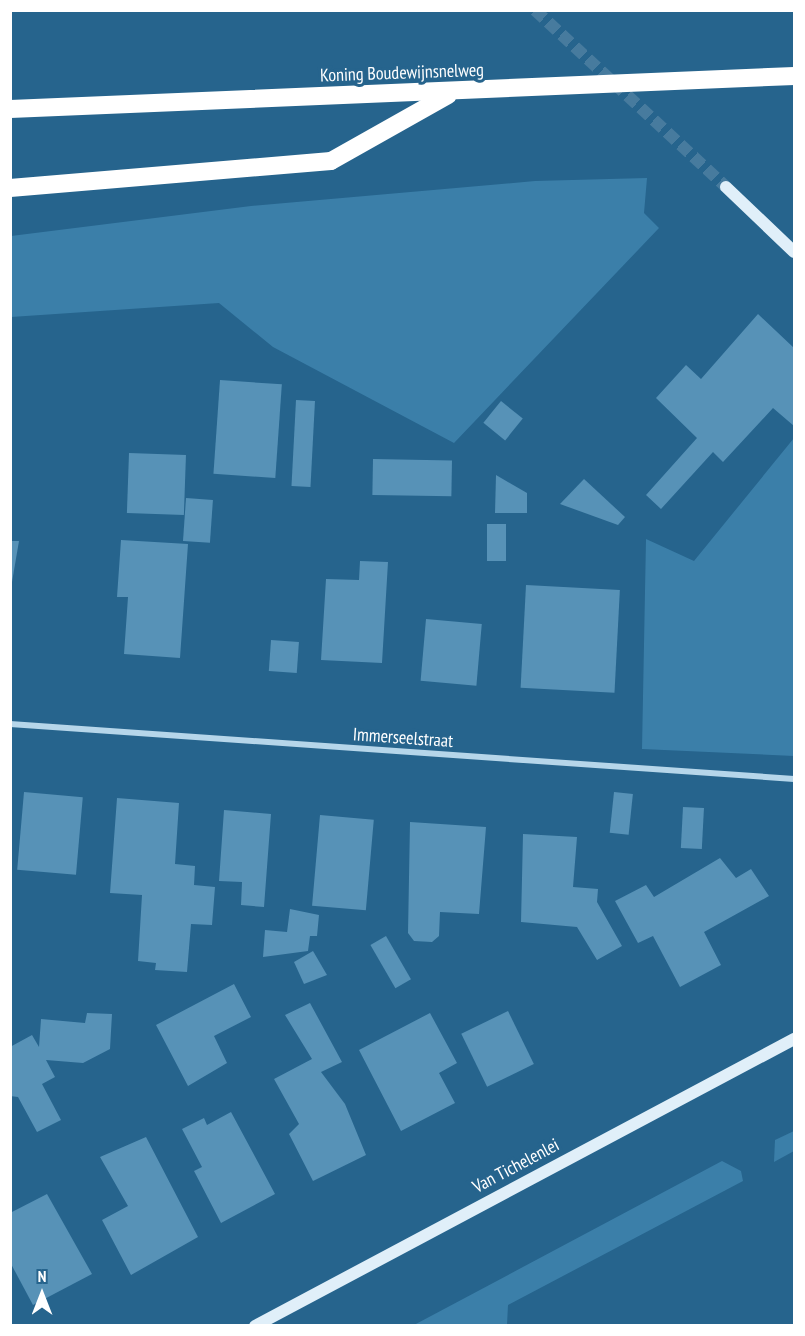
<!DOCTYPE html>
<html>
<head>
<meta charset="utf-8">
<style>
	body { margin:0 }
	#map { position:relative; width:805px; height:1336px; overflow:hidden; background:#26648d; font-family:"PT Sans Narrow",sans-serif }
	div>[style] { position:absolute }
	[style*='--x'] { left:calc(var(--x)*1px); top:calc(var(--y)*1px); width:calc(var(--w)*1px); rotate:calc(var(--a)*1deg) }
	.green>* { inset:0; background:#3b7fa9 }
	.building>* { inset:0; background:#5792b7; transform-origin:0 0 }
	.secondary-tunnel>* { height:12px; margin-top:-6px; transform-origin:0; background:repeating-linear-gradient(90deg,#477b9e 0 12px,transparent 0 18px) }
	.street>* { height:6px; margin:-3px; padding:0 3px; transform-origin:3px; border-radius:3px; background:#b6d6ea }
	.secondary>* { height:12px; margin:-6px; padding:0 6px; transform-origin:6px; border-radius:6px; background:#e0eff9 }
	.highway>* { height:18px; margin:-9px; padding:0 9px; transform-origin:9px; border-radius:9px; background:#fff }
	span { translate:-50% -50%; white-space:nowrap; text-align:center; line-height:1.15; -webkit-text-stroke:6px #26648d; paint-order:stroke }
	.street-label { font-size:18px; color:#fff }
	.frame { position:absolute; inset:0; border:12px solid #fff; pointer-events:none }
	.north { position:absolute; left:12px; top:1264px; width:60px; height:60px; -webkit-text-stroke:4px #26648d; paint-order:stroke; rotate:0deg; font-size:16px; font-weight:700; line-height:24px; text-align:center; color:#fff }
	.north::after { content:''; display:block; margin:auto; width:21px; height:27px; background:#fff; clip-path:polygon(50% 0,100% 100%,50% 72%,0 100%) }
</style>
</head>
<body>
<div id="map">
	<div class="green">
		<i style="clip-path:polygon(647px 178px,644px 213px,659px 228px,454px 443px,273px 347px,219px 303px,11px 317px,11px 236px,251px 206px,535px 181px)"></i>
		<i style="clip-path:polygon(794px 438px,794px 756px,642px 749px,646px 539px,694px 561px)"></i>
		<i style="clip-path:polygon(794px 1131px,794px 1151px,774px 1162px,775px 1140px)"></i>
		<i style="clip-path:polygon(722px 1161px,741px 1171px,743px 1181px,508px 1305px,507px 1325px,414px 1325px)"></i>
	</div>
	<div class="building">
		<i style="clip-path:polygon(758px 314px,794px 348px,794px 426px,773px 408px,723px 462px,713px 452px,661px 509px,646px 495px,697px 438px,656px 398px,686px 365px,701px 379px)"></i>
		<i style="left:220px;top:380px;width:62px;height:94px;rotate:4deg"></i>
		<i style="left:296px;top:400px;width:19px;height:86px;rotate:3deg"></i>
		<i style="left:501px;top:401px;width:28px;height:28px;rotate:39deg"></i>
		<i style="left:129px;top:453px;width:57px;height:60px;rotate:2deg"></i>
		<i style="left:373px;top:459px;width:79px;height:36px;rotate:1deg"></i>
		<i style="clip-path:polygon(496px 475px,527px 493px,527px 513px,495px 513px)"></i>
		<i style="clip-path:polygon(584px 479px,625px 517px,618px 525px,560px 504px)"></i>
		<i style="left:186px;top:498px;width:27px;height:43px;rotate:4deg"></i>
		<i style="left:487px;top:524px;width:19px;height:37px"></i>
		<i style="clip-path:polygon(121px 540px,188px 544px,180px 658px,124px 654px,128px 597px,117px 597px)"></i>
		<i style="clip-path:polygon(10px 541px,19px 541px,12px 582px,10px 582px)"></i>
		<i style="clip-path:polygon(360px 561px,388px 562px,382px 663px,321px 660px,326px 579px,359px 580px)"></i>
		<i style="left:526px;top:585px;width:94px;height:103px;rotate:3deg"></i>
		<i style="left:426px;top:619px;width:56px;height:62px;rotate:5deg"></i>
		<i style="left:271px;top:640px;width:28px;height:31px;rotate:4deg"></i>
		<i style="left:24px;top:792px;width:59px;height:78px;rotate:5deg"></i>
		<i style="left:614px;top:792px;width:19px;height:41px;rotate:6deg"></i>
		<i style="clip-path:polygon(117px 798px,179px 803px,175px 864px,195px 866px,194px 885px,215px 887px,212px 925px,191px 924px,187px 972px,155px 970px,156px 963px,138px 961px,142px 895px,110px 893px)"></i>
		<i style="left:683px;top:807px;width:21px;height:41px;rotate:3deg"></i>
		<i style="clip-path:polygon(224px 810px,271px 814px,264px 907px,241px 905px,242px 882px,219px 881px)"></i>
		<i style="left:320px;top:815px;width:54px;height:91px;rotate:5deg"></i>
		<i style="clip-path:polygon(410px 822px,486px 827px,479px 914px,440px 912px,439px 936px,432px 942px,414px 941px,408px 933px)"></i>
		<i style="clip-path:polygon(523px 834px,577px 837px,573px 887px,598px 889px,597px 902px,622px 946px,597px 960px,577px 927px,521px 922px)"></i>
		<i style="clip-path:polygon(720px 858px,736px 878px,751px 869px,769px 896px,704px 932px,721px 965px,680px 987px,653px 936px,638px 943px,615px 901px,646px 885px,654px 897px)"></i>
		<i style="clip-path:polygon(290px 909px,319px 915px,317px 936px,310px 936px,308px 951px,263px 957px,265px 930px,287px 932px)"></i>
		<i style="left:386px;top:936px;width:50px;height:18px;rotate:60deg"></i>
		<i style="clip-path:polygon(313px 951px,327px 975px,304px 984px,294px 962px)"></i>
		<i style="clip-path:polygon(234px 984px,251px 1017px,214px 1036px,227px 1063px,188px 1086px,156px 1025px)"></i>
		<i style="clip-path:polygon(310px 1003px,342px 1062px,321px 1072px,345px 1104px,366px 1155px,313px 1181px,289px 1134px,299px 1124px,274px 1079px,312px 1059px,285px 1015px)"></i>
		<i style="left:508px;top:1011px;width:59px;height:52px;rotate:64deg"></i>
		<i style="clip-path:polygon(87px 1013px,112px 1014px,110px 1049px,83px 1063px,46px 1060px,55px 1077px,42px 1084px,61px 1120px,37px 1132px,18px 1097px,10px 1096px,10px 1047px,32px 1035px,39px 1047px,41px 1019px,85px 1023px)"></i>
		<i style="clip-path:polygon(430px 1013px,457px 1063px,439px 1073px,455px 1103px,401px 1131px,359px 1050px)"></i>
		<i style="clip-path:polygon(231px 1112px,275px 1194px,221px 1223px,194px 1171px,202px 1167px,182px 1129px,204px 1118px,207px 1125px)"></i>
		<i style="clip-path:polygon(146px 1137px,198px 1237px,131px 1275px,102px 1220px,128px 1206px,100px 1157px)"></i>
		<i style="clip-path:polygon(47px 1194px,92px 1274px,33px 1305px,10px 1262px,10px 1213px)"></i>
	</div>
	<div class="secondary-tunnel">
		<i style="--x:535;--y:10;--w:260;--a:42.8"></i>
	</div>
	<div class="street">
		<i style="--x:10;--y:724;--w:786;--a:4.01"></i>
	</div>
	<div class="secondary">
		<i style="--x:726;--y:187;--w:94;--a:43.7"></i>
		<i style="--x:255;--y:1326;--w:611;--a:-28.03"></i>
	</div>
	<div class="highway">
		<i style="--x:10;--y:109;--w:785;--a:-2.41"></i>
		<i style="--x:10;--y:188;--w:322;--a:-4.8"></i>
		<i style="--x:331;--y:161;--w:134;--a:-29.4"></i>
	</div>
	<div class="street-label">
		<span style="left:402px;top:73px;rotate:-2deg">Koning Boudewijnsnelweg</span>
		<span style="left:403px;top:738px;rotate:4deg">Immerseelstraat</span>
		<span style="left:516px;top:1166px;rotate:-28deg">Van Tichelenlei</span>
	</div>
	<div class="frame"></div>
	<div class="north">N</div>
</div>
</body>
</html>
